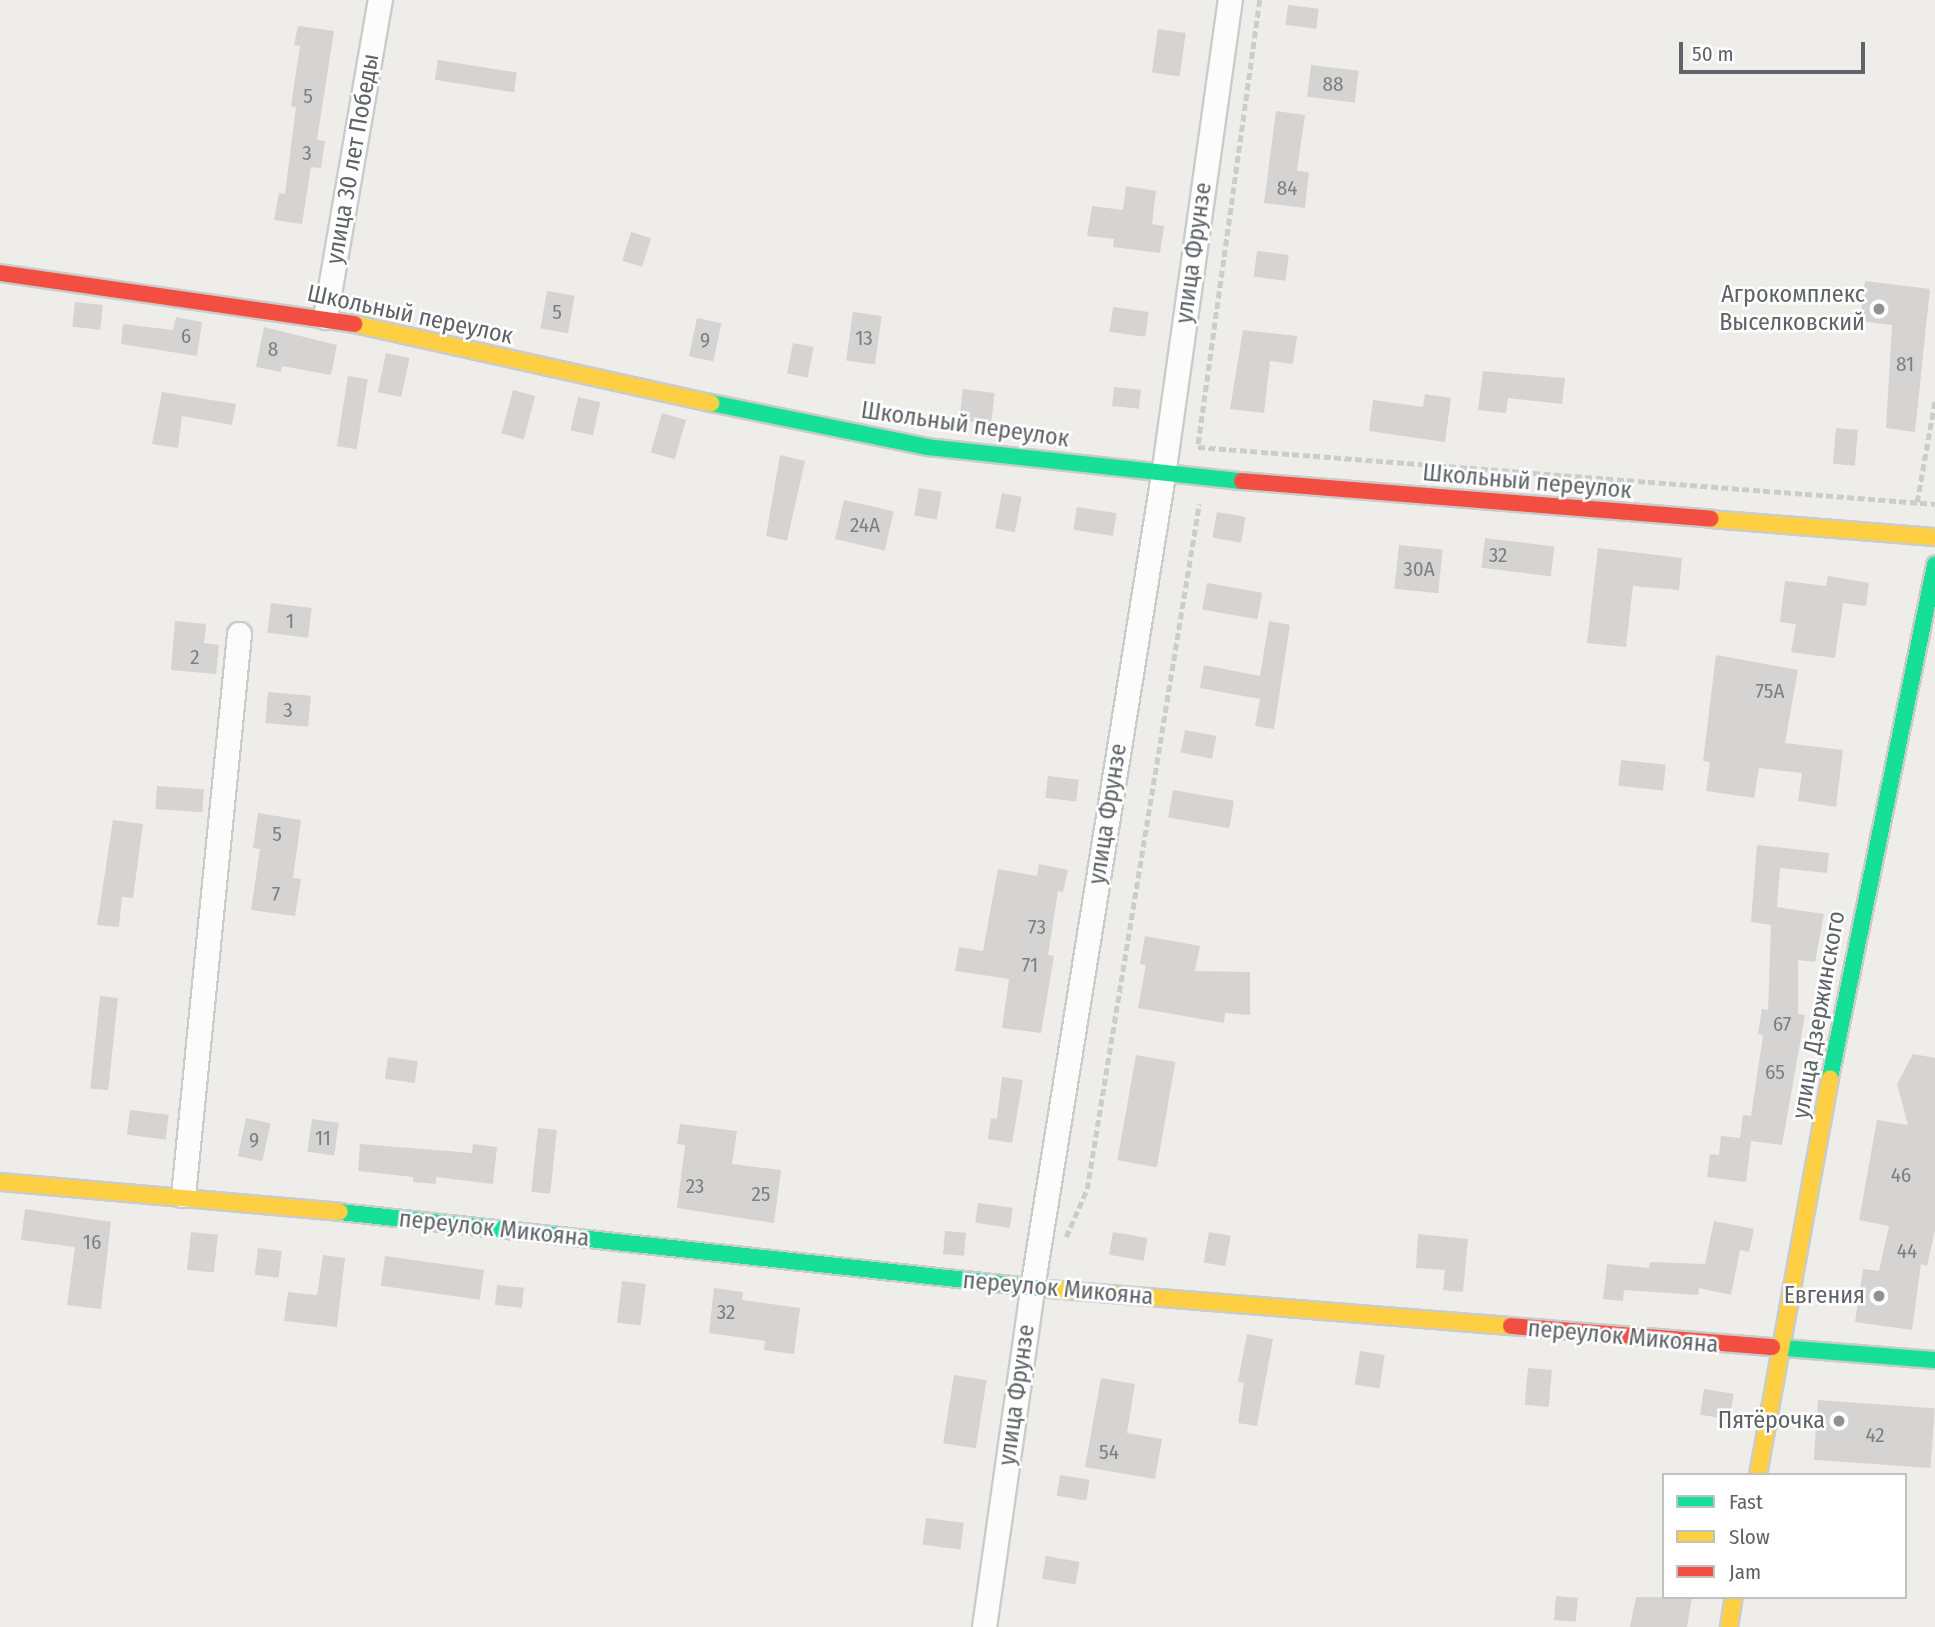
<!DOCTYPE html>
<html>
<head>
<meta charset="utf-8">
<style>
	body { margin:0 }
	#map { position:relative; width:1935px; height:1627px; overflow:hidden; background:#eeede9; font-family:"Fira Sans Condensed",sans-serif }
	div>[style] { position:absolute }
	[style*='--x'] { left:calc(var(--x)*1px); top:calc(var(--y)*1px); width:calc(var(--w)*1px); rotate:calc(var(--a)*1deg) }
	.building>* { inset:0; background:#d5d4d2; transform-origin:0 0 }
	.path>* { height:4.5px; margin-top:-2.25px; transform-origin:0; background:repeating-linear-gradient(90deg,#cacecb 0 7px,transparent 0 10.5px) }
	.roads { filter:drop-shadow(2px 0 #cacccb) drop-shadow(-2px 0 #cacccb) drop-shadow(0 2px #cacccb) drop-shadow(0 -2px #cacccb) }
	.street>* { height:23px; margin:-11.5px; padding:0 11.5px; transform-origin:11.5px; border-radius:11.5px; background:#fcfcfc }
	.fast>* { height:16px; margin:-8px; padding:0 8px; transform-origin:8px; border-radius:8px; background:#16e098 }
	.slow>* { height:16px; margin:-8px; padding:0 8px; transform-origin:8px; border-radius:8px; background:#ffcf43 }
	.jam>* { height:16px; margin:-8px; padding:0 8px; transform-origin:8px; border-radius:8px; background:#f24e42 }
	.dots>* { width:19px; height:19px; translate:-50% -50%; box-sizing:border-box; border:4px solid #fff; border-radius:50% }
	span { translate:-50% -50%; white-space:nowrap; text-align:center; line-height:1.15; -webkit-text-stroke:5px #fff; paint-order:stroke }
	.number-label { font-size:21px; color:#7d8083 }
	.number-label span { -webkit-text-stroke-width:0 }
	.street-label { font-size:24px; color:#5e6367 }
	.poi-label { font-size:24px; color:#5e6367 }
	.right { translate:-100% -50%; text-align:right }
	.legend { position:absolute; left:1662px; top:1473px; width:245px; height:126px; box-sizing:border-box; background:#fff; border:2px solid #bfc1c2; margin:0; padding:9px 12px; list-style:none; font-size:21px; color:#5e6367 }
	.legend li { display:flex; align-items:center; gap:14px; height:35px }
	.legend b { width:35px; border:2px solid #bfc1c2 }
	.scale { position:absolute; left:1679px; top:42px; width:186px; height:32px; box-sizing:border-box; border:4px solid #5e6367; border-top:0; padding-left:9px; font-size:21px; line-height:24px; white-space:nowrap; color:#5e6367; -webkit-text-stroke:5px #fff; paint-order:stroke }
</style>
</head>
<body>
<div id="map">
	<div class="building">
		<i style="left:1288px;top:5px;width:31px;height:20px;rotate:7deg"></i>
		<i style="clip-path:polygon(298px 26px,334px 31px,317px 140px,325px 141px,321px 168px,311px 167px,302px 224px,274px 220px,279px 193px,285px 194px,296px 107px,291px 106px,300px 46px,294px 45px)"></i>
		<i style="left:1158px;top:29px;width:28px;height:44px;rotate:8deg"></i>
		<i style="left:438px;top:60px;width:80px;height:20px;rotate:9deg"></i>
		<i style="left:1311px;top:65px;width:48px;height:32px;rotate:7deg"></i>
		<i style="clip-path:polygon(1276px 111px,1305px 115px,1297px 171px,1309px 172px,1305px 208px,1264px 203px)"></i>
		<i style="clip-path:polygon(1126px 186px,1156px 191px,1152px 224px,1164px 226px,1160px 253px,1113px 247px,1114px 239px,1087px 236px,1092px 206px,1123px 210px)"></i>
		<i style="left:631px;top:232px;width:21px;height:30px;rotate:17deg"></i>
		<i style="left:1257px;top:251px;width:32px;height:26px;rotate:7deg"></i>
		<i style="clip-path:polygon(1865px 281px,1930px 289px,1915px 432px,1886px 428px,1892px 325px,1860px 321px)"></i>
		<i style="left:547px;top:291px;width:28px;height:38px;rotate:10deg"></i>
		<i style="left:75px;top:302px;width:28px;height:25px;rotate:6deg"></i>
		<i style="left:1113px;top:307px;width:36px;height:25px;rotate:8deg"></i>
		<i style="left:853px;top:312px;width:29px;height:49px;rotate:8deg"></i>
		<i style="clip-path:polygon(176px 317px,202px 322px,197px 356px,121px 344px,123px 324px,173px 330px)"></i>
		<i style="left:697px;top:318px;width:25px;height:39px;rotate:12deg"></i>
		<i style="clip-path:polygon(264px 327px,337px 345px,331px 375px,282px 366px,281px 372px,256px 367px)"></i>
		<i style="clip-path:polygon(1243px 330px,1297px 336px,1293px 364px,1270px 361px,1264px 413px,1230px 409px)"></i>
		<i style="left:793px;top:343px;width:21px;height:31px;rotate:11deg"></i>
		<i style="left:386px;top:353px;width:24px;height:40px;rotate:12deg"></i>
		<i style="clip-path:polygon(1483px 371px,1565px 378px,1562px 404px,1508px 398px,1506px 413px,1478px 410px)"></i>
		<i style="left:348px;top:376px;width:20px;height:71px;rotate:9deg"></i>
		<i style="left:1114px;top:387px;width:27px;height:19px;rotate:6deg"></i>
		<i style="left:963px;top:389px;width:32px;height:31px;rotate:7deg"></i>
		<i style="left:513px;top:390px;width:23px;height:45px;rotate:15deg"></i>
		<i style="clip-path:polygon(162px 392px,236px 404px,232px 425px,182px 416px,178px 448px,152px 444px)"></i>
		<i style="clip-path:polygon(1425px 394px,1451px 398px,1445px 442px,1369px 431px,1373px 400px,1423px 407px)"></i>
		<i style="left:578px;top:397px;width:23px;height:34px;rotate:13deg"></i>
		<i style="left:662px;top:413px;width:25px;height:41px;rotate:16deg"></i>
		<i style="left:1836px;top:428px;width:22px;height:36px;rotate:5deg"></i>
		<i style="clip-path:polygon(780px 455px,805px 461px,787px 541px,766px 536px)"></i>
		<i style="left:919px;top:488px;width:23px;height:28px;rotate:10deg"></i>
		<i style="left:1002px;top:493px;width:20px;height:36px;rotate:11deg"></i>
		<i style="left:844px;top:500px;width:51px;height:40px;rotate:13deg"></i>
		<i style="left:1077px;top:507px;width:40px;height:23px;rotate:9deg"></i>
		<i style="left:1217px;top:512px;width:29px;height:26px;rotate:10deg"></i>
		<i style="left:1485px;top:538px;width:70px;height:30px;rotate:7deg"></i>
		<i style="left:1399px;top:545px;width:44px;height:44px;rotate:6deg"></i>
		<i style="clip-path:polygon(1598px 548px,1682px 558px,1679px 590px,1633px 586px,1626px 647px,1587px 643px)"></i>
		<i style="clip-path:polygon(1828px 576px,1869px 583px,1866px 606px,1843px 603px,1835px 658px,1791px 652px,1796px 624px,1780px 622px,1785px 581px,1826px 586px)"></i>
		<i style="left:1207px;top:583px;width:56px;height:27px;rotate:10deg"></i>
		<i style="left:271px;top:603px;width:41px;height:30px;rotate:7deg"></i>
		<i style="clip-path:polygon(175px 621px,206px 624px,204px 643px,219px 645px,216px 674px,171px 670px)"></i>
		<i style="clip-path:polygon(1269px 621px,1290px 625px,1274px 729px,1255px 726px,1260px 699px,1200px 688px,1204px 665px,1260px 676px)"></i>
		<i style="clip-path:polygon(1716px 655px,1798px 670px,1785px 743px,1843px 750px,1836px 807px,1798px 801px,1802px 773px,1759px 768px,1754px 798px,1706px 791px,1710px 762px,1703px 761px)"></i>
		<i style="left:268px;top:692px;width:43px;height:31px;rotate:5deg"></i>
		<i style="left:1185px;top:730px;width:32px;height:23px;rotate:11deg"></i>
		<i style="left:1621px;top:760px;width:45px;height:26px;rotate:6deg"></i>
		<i style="left:1048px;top:776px;width:31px;height:22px;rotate:7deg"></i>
		<i style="left:157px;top:786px;width:47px;height:23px;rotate:4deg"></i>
		<i style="left:1173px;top:790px;width:62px;height:28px;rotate:10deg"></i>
		<i style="clip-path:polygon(258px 813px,301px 820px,293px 878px,301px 879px,295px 916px,251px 910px,260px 849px,253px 848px)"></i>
		<i style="clip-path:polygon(113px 820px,143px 824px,133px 898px,122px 897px,119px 927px,97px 925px)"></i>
		<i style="clip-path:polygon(1757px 845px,1829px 853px,1827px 873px,1780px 868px,1777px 907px,1824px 914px,1815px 962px,1798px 960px,1798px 1014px,1805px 1015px,1782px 1145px,1751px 1141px,1746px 1182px,1707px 1177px,1710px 1154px,1719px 1155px,1721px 1136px,1740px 1138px,1743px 1115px,1751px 1116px,1763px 1035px,1758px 1034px,1762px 1009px,1768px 1010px,1771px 925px,1751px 922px)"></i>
		<i style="clip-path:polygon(1039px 864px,1068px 870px,1063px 892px,1058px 891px,1048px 955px,1054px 956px,1041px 1033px,1002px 1028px,1009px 979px,955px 971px,959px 947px,983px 951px,998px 869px,1037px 876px)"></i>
		<i style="clip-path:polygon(1145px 936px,1200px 946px,1195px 971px,1250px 972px,1250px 1015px,1225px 1013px,1224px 1023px,1138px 1008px,1146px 965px,1140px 964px)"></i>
		<i style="left:100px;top:996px;width:18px;height:93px;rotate:6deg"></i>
		<i style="clip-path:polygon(1913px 1054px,1935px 1058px,1935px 1230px,1927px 1266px,1921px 1264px,1912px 1330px,1855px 1322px,1863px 1269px,1879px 1271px,1889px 1226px,1859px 1220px,1877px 1120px,1908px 1125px,1897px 1084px)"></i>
		<i style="left:1136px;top:1055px;width:40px;height:107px;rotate:10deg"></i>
		<i style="left:388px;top:1057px;width:30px;height:22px;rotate:8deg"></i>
		<i style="clip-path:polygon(1002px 1077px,1023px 1080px,1012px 1143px,988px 1139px,991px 1118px,997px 1119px)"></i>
		<i style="left:130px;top:1110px;width:39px;height:25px;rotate:7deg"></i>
		<i style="left:246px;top:1118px;width:25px;height:39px;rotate:12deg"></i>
		<i style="left:312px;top:1119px;width:27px;height:33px;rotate:8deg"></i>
		<i style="clip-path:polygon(680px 1124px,737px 1131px,732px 1164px,781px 1170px,774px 1223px,677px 1208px,685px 1145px,677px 1144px)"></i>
		<i style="left:538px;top:1128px;width:19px;height:64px;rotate:6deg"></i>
		<i style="clip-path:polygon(360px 1144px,472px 1153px,473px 1144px,497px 1147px,493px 1184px,436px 1177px,436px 1184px,413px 1182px,413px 1177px,358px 1171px)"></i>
		<i style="left:978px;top:1203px;width:35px;height:20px;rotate:8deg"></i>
		<i style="clip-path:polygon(25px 1209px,111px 1222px,101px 1309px,67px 1305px,75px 1247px,21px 1240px)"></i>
		<i style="clip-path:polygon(1714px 1221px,1754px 1229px,1749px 1252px,1740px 1250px,1731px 1295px,1699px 1288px,1698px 1295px,1624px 1290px,1623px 1301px,1603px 1299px,1607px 1264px,1649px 1268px,1650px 1262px,1705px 1264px)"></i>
		<i style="left:945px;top:1231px;width:21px;height:23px;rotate:5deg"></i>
		<i style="left:191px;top:1232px;width:27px;height:38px;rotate:6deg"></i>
		<i style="left:1113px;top:1232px;width:35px;height:23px;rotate:10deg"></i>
		<i style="left:1209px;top:1232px;width:22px;height:31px;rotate:10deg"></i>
		<i style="clip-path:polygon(1418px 1234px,1468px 1239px,1463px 1292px,1443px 1290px,1445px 1270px,1416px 1268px)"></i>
		<i style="left:258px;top:1248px;width:24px;height:27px;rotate:7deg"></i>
		<i style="clip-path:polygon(323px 1255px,345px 1258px,337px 1327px,284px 1321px,288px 1292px,317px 1295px)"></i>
		<i style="left:385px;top:1256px;width:100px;height:30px;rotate:8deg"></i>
		<i style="left:622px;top:1281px;width:24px;height:42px;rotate:7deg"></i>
		<i style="left:497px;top:1285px;width:27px;height:20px;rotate:6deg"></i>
		<i style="clip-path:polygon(714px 1288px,743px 1292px,742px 1300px,800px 1308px,794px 1354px,764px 1350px,765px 1341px,709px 1333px)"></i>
		<i style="clip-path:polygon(1247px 1334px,1273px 1339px,1257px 1426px,1238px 1423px,1244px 1383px,1238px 1382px)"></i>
		<i style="left:1360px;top:1351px;width:25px;height:34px;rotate:9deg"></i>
		<i style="left:1528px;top:1368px;width:24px;height:37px;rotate:5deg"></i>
		<i style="left:954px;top:1375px;width:33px;height:69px;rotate:9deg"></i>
		<i style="clip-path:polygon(1101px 1378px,1135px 1384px,1127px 1433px,1162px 1439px,1155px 1479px,1085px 1467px)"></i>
		<i style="left:1704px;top:1389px;width:30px;height:26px;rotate:9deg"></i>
		<i style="left:1818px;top:1400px;width:117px;height:60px;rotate:4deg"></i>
		<i style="left:1060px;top:1475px;width:30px;height:21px;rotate:9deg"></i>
		<i style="left:926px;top:1518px;width:38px;height:27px;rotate:7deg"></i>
		<i style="left:1046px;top:1556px;width:34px;height:23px;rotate:10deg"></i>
		<i style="left:1556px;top:1596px;width:22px;height:24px;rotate:5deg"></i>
		<i style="clip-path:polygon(1636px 1597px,1692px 1597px,1687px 1627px,1630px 1627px)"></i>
	</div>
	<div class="path">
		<i style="--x:1260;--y:0;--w:451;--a:97.9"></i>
		<i style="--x:1198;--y:447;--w:739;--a:4.42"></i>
		<i style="--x:1917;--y:502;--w:104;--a:-80"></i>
		<i style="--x:1066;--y:1237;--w:52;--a:-66.4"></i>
		<i style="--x:1087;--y:1189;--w:694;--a:-80.71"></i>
	</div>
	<div class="roads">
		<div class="street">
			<i style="--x:325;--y:317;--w:322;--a:-80.2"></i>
			<i style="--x:183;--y:1195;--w:564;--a:-84.3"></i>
			<i style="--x:984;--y:1627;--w:342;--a:-81.9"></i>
			<i style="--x:1032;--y:1288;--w:823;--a:-80.85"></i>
			<i style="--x:1163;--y:475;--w:480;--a:-82"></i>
		</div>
		<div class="fast">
			<i style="--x:711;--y:403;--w:220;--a:11.5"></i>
			<i style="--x:927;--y:447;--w:317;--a:6.2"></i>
			<i style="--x:1830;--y:1078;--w:524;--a:-78.43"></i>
			<i style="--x:340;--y:1212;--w:713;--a:6.2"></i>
			<i style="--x:1772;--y:1347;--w:164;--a:4.6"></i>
		</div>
		<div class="slow">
			<i style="--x:354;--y:324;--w:366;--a:12.5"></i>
			<i style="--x:1710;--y:519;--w:226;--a:4.6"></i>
			<i style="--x:0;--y:1182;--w:341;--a:5"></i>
			<i style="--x:1049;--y:1289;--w:463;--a:4.6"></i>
			<i style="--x:1758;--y:1475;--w:403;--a:-79.7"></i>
			<i style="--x:1729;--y:1627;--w:30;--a:-81"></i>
		</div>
		<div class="jam">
			<i style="--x:0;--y:273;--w:358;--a:8.2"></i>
			<i style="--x:1242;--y:481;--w:470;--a:4.6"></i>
			<i style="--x:1511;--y:1326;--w:262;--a:4.6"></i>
		</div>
	</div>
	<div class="dots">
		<i style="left:1879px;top:309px;background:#909394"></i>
		<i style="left:1879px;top:1296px;background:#909394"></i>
		<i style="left:1839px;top:1421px;background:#909394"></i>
	</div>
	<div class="number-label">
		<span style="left:1333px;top:84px">88</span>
		<span style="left:308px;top:96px">5</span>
		<span style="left:307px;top:153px">3</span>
		<span style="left:1287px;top:188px">84</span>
		<span style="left:557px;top:312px">5</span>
		<span style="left:186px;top:336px">6</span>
		<span style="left:864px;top:338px">13</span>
		<span style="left:705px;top:340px">9</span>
		<span style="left:273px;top:349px">8</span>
		<span style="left:1905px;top:364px">81</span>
		<span style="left:865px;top:525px">24А</span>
		<span style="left:1498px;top:555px">32</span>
		<span style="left:1419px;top:569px">30А</span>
		<span style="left:290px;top:621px">1</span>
		<span style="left:195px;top:657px">2</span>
		<span style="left:1770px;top:691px">75А</span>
		<span style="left:288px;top:710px">3</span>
		<span style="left:277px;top:834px">5</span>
		<span style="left:276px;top:894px">7</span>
		<span style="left:1037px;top:927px">73</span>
		<span style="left:1030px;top:965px">71</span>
		<span style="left:1782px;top:1024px">67</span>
		<span style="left:1775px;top:1072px">65</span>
		<span style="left:323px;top:1138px">11</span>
		<span style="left:254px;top:1140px">9</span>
		<span style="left:1901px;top:1175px">46</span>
		<span style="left:695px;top:1186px">23</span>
		<span style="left:761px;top:1194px">25</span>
		<span style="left:92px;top:1242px">16</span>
		<span style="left:1907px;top:1251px">44</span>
		<span style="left:726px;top:1312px">32</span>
		<span style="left:1875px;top:1435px">42</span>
		<span style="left:1109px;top:1452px">54</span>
	</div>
	<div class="street-label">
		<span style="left:353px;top:159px;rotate:-80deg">улица 30 лет Победы</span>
		<span style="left:1194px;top:253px;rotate:-82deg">улица Фрунзе</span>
		<span style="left:410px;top:315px;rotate:12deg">Школьный переулок</span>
		<span style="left:965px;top:425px;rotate:8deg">Школьный переулок</span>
		<span style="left:1527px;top:482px;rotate:5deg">Школьный переулок</span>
		<span style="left:1108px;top:814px;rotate:-81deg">улица Фрунзе</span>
		<span style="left:1819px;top:1015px;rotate:-80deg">улица Дзержинского</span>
		<span style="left:494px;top:1229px;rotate:6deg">переулок Микояна</span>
		<span style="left:1058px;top:1289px;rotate:5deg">переулок Микояна</span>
		<span style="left:1623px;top:1337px;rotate:5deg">переулок Микояна</span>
		<span style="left:1017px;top:1395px;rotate:-82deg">улица Фрунзе</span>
	</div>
	<div class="poi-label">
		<span class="right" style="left:1865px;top:309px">Агрокомплекс<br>Выселковский</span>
		<span class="right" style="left:1865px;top:1296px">Евгения</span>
		<span class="right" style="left:1825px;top:1421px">Пятёрочка</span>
	</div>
	<ul class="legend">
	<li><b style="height:9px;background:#16e098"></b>Fast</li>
	<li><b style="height:9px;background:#ffcf43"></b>Slow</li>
	<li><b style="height:9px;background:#f24e42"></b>Jam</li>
	</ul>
	<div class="scale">50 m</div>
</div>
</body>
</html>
